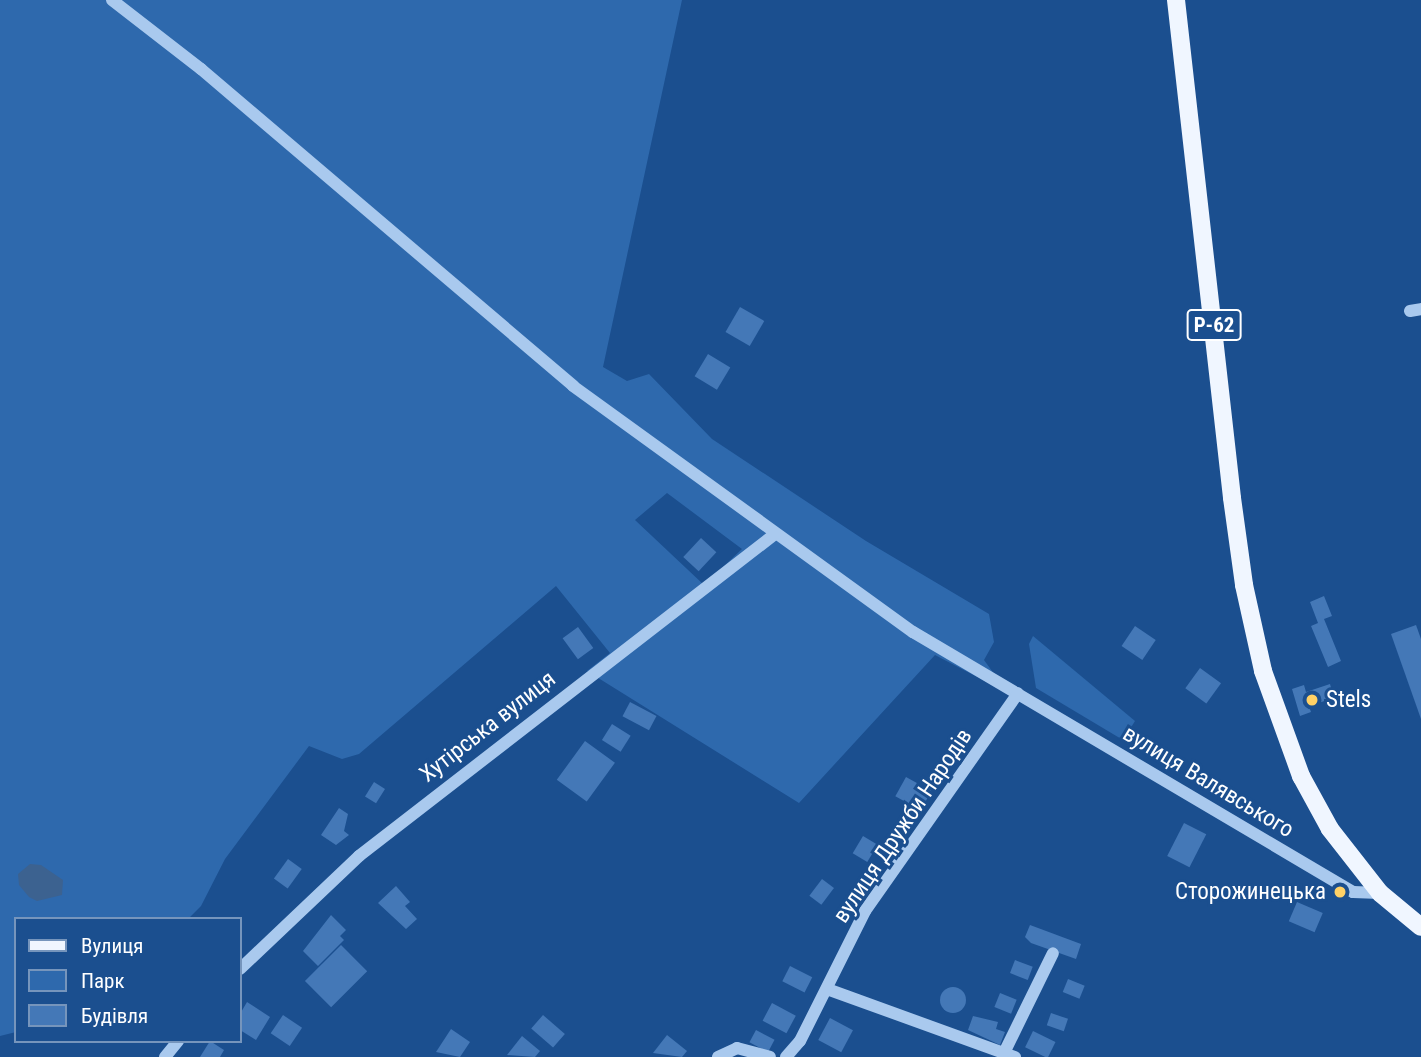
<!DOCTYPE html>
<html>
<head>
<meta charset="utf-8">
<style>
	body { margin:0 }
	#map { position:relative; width:1421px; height:1057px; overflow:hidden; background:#1b4f8f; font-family:"Roboto Condensed",sans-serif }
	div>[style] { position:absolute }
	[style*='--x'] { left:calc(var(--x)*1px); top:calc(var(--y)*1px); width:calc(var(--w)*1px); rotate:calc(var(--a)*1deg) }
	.green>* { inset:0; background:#2e69ad }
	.water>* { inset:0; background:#3c6290 }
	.building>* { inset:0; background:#4478b7; transform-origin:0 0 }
	.round { border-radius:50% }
	.minor>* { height:12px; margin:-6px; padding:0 6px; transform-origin:6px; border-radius:6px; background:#a9c9ee }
	.major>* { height:18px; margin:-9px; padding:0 9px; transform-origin:9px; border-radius:9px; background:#f0f6ff }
	.dots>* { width:19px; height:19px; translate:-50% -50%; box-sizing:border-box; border:4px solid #1b4f8f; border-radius:50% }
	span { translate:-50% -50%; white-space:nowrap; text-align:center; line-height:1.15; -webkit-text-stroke:6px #1b4f8f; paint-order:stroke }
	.shield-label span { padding:2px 5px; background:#1b4f8f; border:2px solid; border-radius:5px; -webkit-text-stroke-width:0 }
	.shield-label { font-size:21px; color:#fff; font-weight:700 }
	.poi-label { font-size:23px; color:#fff }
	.left { translate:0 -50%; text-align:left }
	.right { translate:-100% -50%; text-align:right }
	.street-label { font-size:23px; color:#fff }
	.legend { position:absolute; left:14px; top:917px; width:228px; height:126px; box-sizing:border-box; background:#1b4f8f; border:2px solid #7695bc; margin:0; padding:9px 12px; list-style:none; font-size:21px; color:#fff }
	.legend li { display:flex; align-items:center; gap:14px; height:35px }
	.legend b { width:35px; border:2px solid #7695bc }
</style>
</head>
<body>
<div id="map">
	<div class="green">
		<i style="clip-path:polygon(evenodd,0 0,682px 0,603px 367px,627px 381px,649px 374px,712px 439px,866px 541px,989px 614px,994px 642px,984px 660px,1008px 693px,935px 655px,799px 803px,587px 671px,610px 653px,556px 586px,359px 754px,342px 759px,309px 746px,225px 859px,201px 906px,188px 919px,16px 919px,16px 1032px,0 1036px,0 0,667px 493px,742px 549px,704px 585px,635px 520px,667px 493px)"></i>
		<i style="clip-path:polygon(1033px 636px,1135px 721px,1123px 740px,1036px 688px,1029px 644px)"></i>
	</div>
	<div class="water">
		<i style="clip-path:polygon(30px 864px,41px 865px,63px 880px,62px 895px,37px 901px,29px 897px,19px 885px,18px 874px)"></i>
	</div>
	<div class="building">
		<i style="left:740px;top:307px;width:28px;height:29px;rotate:30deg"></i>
		<i style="left:708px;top:354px;width:26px;height:26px;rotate:31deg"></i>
		<i style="left:701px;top:538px;width:21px;height:26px;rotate:43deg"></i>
		<i style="clip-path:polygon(1324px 596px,1332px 616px,1324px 619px,1341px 661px,1328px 667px,1311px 626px,1318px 623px,1310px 602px)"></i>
		<i style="clip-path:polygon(1416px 625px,1421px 639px,1421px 719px,1391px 634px)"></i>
		<i style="left:1135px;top:626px;width:25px;height:24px;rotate:34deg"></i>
		<i style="left:578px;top:627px;width:26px;height:19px;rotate:54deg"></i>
		<i style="left:1200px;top:668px;width:26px;height:25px;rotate:36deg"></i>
		<i style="clip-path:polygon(1330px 684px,1334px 698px,1309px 706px,1311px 712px,1300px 716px,1292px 689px,1304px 685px,1306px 692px)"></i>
		<i style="left:630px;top:702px;width:30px;height:16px;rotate:28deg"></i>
		<i style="left:612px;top:724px;width:22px;height:19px;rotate:32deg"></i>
		<i style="left:585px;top:741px;width:37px;height:48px;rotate:36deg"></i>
		<i style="left:906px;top:777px;width:29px;height:22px;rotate:29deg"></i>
		<i style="left:374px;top:782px;width:13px;height:17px;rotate:32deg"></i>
		<i style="clip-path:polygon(339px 808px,348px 814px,344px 831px,349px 835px,336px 845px,321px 835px)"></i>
		<i style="left:1184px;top:823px;width:25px;height:37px;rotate:27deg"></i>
		<i style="left:863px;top:836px;width:17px;height:20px;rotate:31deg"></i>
		<i style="left:288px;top:859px;width:17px;height:24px;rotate:36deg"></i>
		<i style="left:861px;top:878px;width:13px;height:20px;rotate:29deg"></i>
		<i style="left:822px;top:879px;width:15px;height:21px;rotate:37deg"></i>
		<i style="clip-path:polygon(396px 886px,410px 902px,405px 906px,417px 919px,406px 929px,378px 903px)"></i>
		<i style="left:1297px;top:902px;width:28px;height:21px;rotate:23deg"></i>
		<i style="clip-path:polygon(331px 915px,346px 930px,340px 936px,344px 940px,318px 966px,303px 951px)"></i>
		<i style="clip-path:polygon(1030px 925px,1081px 944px,1076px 959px,1031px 943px,1025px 937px)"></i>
		<i style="left:341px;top:945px;width:37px;height:51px;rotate:45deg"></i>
		<i style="left:1015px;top:960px;width:19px;height:14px;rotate:21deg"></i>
		<i style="left:790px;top:966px;width:25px;height:17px;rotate:27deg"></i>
		<i style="left:1068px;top:979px;width:18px;height:14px;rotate:22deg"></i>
		<i class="round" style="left:940px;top:987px;width:26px;height:26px"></i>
		<i style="left:1000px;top:993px;width:18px;height:15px;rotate:22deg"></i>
		<i style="clip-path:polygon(247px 1002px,270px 1017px,256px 1040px,240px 1030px,240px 1014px)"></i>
		<i style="left:772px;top:1003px;width:27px;height:20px;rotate:28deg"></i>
		<i style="left:1051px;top:1013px;width:18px;height:13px;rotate:19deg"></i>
		<i style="left:283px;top:1015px;width:23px;height:22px;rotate:34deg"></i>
		<i style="left:543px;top:1015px;width:29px;height:18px;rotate:41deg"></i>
		<i style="clip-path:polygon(973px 1016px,998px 1022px,996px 1029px,1005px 1032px,1000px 1045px,968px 1030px)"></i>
		<i style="left:830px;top:1018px;width:26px;height:25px;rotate:28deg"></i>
		<i style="clip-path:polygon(451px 1029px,470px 1042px,460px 1057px,436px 1052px)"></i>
		<i style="left:756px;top:1030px;width:21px;height:14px;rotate:28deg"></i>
		<i style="left:1033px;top:1031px;width:25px;height:18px;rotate:26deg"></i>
		<i style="clip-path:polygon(667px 1035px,687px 1051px,682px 1057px,653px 1053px)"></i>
		<i style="clip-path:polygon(522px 1036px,540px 1051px,535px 1057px,507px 1055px)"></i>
		<i style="clip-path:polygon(210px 1041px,224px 1050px,220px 1057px,200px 1057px)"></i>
	</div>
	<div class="minor">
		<i style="--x:112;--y:0;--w:113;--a:37.8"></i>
		<i style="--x:201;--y:69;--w:489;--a:40.4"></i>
		<i style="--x:573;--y:386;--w:420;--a:35.9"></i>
		<i style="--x:913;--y:632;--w:511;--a:30.58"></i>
		<i style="--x:1353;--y:892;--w:27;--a:2"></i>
		<i style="--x:1410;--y:311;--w:11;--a:-10"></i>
		<i style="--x:240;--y:969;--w:164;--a:-43.5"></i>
		<i style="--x:359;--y:856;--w:526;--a:-37.74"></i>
		<i style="--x:827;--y:989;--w:200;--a:19.9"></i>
		<i style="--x:1004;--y:1053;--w:111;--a:-63.9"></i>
		<i style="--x:165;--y:1057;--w:21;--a:-51"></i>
		<i style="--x:718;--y:1057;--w:21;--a:-25"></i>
		<i style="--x:737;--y:1048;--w:34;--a:15"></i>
		<i style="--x:786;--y:1057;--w:21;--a:-49"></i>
		<i style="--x:800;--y:1041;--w:145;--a:-63.4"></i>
		<i style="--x:865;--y:911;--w:266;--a:-54.9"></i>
	</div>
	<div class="major">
		<i style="--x:1176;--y:0;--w:501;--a:83.58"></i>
		<i style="--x:1232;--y:498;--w:88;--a:82.1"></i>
		<i style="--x:1244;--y:585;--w:88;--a:77.5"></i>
		<i style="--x:1263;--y:671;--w:112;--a:70.1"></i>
		<i style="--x:1301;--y:776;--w:60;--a:61.3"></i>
		<i style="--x:1330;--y:829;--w:81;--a:52"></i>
		<i style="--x:1380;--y:893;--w:53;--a:39.7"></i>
	</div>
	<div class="dots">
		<i style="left:1312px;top:700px;background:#ffd166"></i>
		<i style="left:1340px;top:892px;background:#ffd166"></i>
	</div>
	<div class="shield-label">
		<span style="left:1214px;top:325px">Р-62</span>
	</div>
	<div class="poi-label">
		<span class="left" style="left:1326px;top:700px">Stels</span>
		<span class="right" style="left:1326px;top:892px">Сторожинецька</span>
	</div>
	<div class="street-label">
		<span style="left:488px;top:727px;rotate:-38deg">Хутірська вулиця</span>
		<span style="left:1208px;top:782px;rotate:31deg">вулиця Валявського</span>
		<span style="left:903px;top:826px;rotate:-56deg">вулиця Дружби Народів</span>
	</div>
	<ul class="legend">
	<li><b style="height:9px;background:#f0f6ff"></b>Вулиця</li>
	<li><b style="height:19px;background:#2e69ad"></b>Парк</li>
	<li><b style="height:19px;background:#4478b7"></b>Будівля</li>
	</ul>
</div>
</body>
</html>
